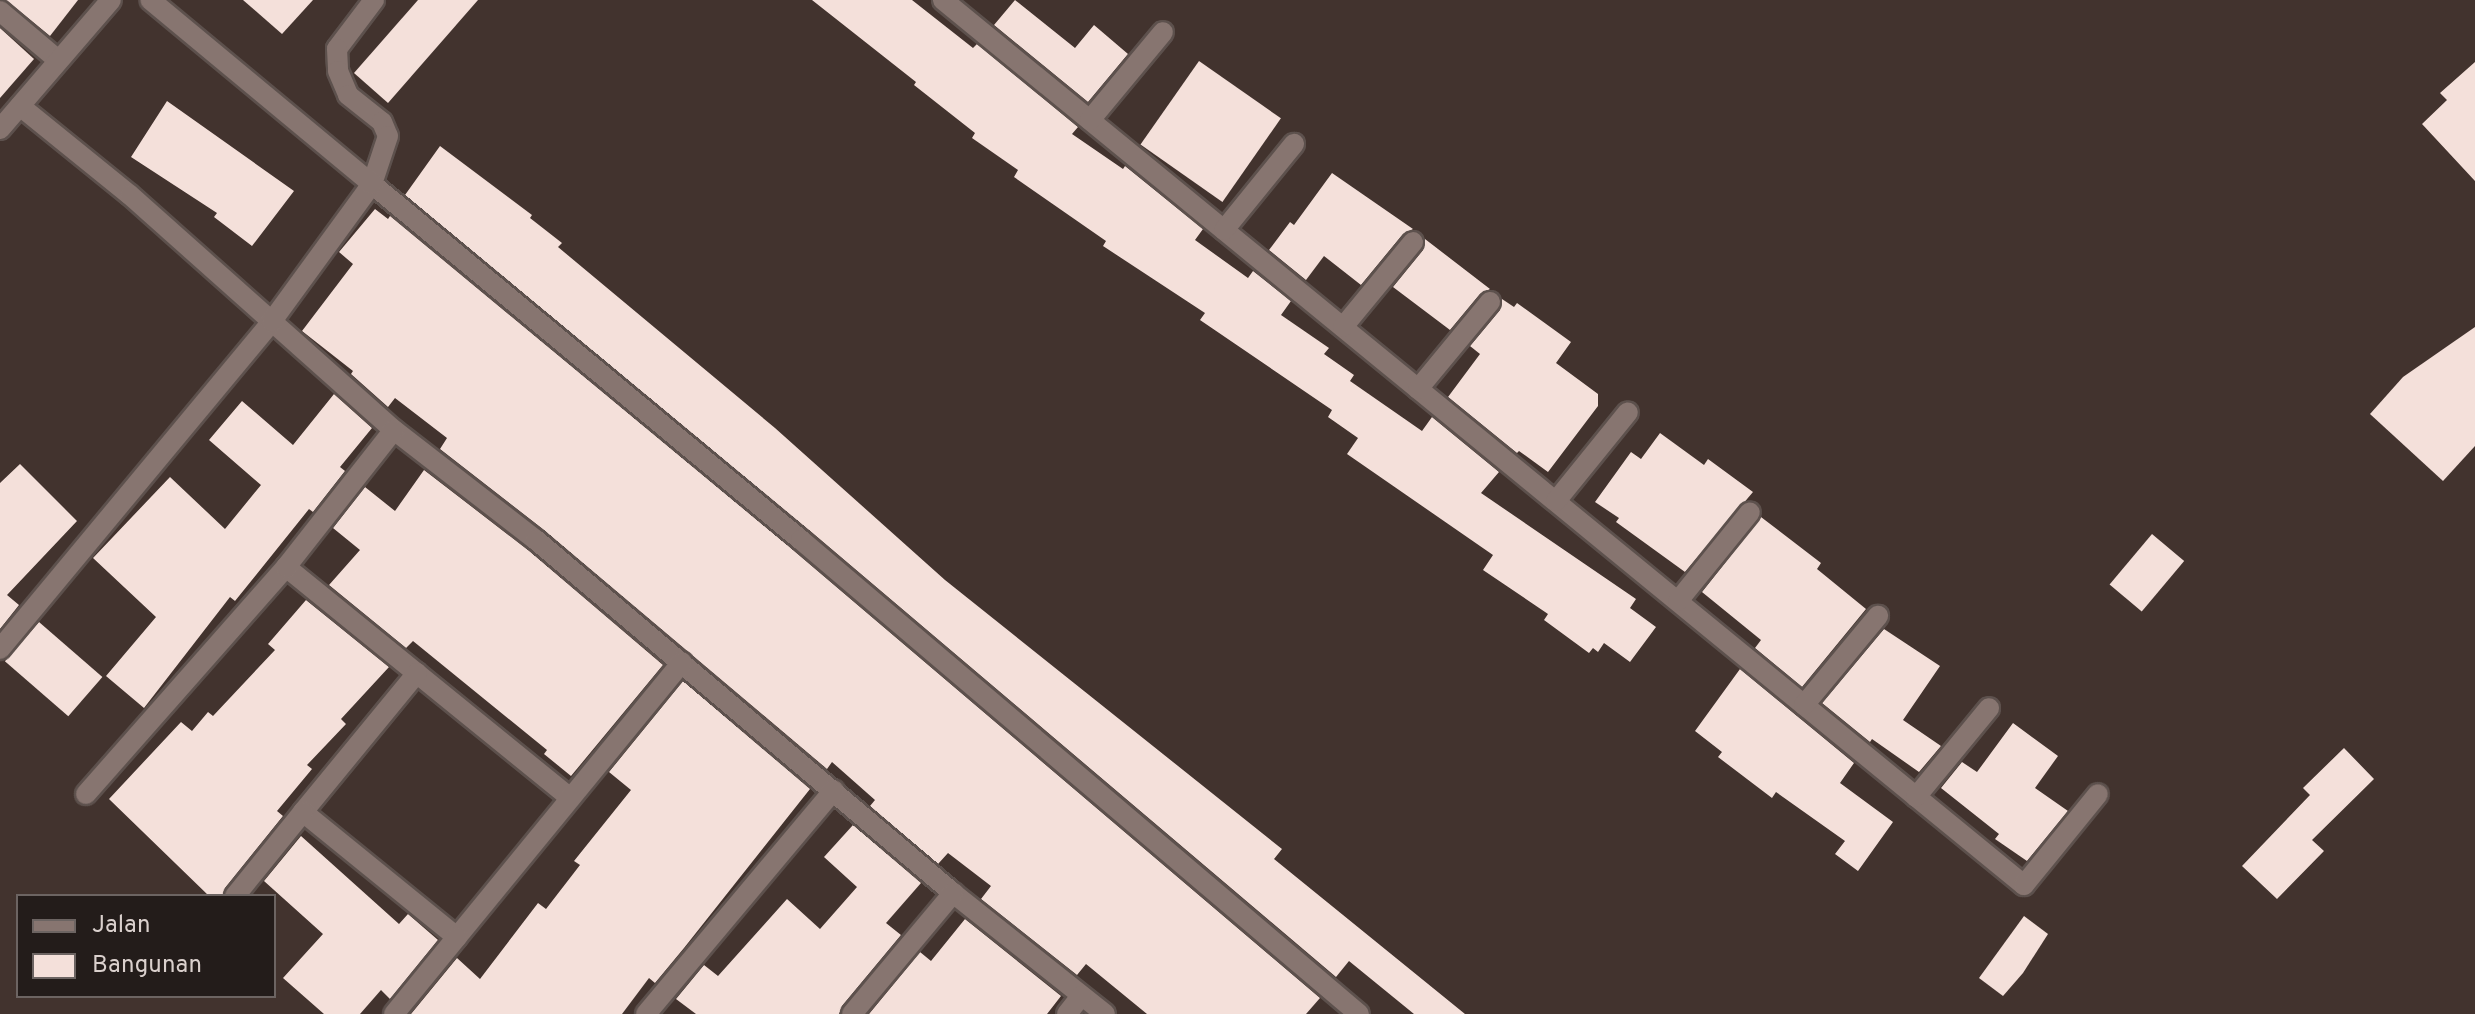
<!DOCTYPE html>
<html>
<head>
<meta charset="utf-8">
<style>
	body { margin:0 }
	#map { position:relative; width:2475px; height:1014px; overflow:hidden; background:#42332e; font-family:Overpass,sans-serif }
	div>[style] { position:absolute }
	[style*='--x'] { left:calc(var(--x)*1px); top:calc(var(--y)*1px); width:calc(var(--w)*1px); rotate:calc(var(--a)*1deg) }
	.building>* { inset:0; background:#f4e0da; transform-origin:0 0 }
	.roads { filter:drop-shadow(2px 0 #5d514d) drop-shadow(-2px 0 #5d514d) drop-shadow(0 2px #5d514d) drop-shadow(0 -2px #5d514d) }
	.street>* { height:20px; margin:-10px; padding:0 10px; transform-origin:10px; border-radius:10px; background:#877570 }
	span { translate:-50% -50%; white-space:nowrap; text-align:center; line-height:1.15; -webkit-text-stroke:8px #231c1a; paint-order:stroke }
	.legend { position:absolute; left:16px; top:894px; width:260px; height:104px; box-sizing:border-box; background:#231c1a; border:2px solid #6c6462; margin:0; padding:10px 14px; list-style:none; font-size:24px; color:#dad0cd }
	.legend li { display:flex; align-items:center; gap:16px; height:40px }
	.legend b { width:40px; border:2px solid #6c6462 }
</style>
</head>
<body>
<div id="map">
	<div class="building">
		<i style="clip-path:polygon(6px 0,78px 0,50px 36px)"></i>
		<i style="clip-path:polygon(243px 0,313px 0,282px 34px)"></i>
		<i style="clip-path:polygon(418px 0,478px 0,388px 103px,354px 73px)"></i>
		<i style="clip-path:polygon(812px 0,912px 0,973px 48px,977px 44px,1078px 127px,1072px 134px,1123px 169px,1125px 166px,1203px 229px,1195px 240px,1248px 278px,1253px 271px,1291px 301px,1281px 315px,1329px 348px,1324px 354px,1354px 375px,1350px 381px,1422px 431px,1432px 417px,1499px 472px,1481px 493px,1636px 599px,1630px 608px,1656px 627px,1630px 662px,1604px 643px,1598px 652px,1593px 648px,1589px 653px,1544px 620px,1548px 614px,1483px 570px,1493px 555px,1347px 454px,1358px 438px,1328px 417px,1332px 410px,1200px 320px,1205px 313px,1103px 246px,1106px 241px,1014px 177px,1018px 170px,972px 138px,975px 133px,914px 85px,916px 82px)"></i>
		<i style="clip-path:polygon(1015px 0,1075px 48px,1094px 25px,1128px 54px,1088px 102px,994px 25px)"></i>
		<i style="clip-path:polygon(0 28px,34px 59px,0 98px)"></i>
		<i style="left:1199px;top:61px;width:100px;height:102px;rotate:35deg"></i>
		<i style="clip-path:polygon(2475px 62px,2475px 181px,2422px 124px,2447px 100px,2440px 93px)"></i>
		<i style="clip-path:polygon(167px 101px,294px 191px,252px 246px,214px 217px,217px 213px,131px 157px)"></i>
		<i style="clip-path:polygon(440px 146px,532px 215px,530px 218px,562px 243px,558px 247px,775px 428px,945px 580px,1282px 849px,1274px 859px,1465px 1014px,1414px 1014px,1349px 961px,1336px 977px,809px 530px,405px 195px)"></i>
		<i style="clip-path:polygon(1332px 173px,1413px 229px,1403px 234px,1361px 285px,1324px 256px,1306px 280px,1269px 250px,1290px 222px,1294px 225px)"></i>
		<i style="clip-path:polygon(375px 209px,388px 219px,390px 216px,793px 550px,1320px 998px,1306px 1014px,1147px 1014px,1086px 964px,1077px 975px,981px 899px,991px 886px,948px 853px,938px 864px,870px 806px,875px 800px,832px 762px,827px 769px,544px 530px,440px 449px,447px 438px,395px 398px,388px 407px,351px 374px,353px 371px,302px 331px,353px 264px,339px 252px)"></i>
		<i style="clip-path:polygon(1425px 239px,1490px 289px,1480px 294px,1450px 330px,1393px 287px,1423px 250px)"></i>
		<i style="clip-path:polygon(1502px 299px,1514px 307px,1517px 303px,1571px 342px,1556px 363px,1598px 394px,1598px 406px,1548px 472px,1519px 451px,1517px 453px,1448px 397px,1480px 354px,1470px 346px,1500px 310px)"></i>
		<i style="clip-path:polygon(2475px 327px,2475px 446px,2443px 481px,2370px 414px,2403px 377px)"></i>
		<i style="clip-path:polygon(334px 394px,372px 428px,340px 467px,345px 471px,313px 512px,309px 509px,235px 601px,230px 597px,144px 708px,106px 676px,156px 617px,93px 558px,170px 477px,225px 529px,261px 485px,209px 440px,242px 401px,293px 445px)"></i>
		<i style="clip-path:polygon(1660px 433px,1704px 465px,1708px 459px,1753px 492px,1685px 572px,1616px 522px,1619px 518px,1595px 502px,1631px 452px,1641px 459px)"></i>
		<i style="clip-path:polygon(20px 464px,77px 521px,7px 595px,19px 605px,0 629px,0 483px)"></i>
		<i style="clip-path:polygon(424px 470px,528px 550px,663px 665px,571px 776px,544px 754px,547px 750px,413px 641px,406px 648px,329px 585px,360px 550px,333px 528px,365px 487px,395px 511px)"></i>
		<i style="clip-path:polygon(1761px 517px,1821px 563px,1817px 569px,1866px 609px,1802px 687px,1755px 648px,1761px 640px,1702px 592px)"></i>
		<i style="left:2152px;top:534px;width:42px;height:66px;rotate:40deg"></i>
		<i style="clip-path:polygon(306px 600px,389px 667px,341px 719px,346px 724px,307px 765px,312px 769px,277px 811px,283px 816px,225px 888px,222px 896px,209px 896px,109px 799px,181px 722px,192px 731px,208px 712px,213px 716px,275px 650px,268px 644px)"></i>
		<i style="left:39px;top:622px;width:84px;height:52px;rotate:41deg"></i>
		<i style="clip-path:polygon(1884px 629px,1940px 666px,1903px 720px,1941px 746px,1919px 772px,1872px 739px,1870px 742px,1822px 703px)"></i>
		<i style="clip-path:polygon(1740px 669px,1854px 763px,1840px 783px,1893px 822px,1858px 871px,1835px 854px,1845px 841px,1776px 792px,1772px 798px,1718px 757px,1722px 752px,1695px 731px)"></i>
		<i style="clip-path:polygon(683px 681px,810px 789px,684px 948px,655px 983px,649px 978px,622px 1014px,411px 1014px,457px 958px,480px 979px,538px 903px,546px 909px,580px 865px,574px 861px,631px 790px,609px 772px)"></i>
		<i style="clip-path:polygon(2013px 723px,2058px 756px,2035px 788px,2068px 811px,2027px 861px,1995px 839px,1999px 834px,1941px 788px,1962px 762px,1977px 772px)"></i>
		<i style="clip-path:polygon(2344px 748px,2374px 779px,2312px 840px,2324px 851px,2277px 899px,2242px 866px,2310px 795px,2303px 788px)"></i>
		<i style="clip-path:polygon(853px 825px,921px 883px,886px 923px,901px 935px,842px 1006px,839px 1014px,696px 1014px,676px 999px,704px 965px,718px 976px,787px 899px,820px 929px,857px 887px,824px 857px)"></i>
		<i style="clip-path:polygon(301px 836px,399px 924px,408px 914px,438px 940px,390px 999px,381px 990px,360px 1014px,324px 1014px,283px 978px,323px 934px,264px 881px)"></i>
		<i style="clip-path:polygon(2024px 916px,2048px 934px,2023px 973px,2003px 996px,1979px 978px)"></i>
		<i style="clip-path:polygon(965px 919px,1061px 996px,1047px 1014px,869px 1014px,920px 952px,931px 961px)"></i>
	</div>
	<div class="roads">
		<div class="street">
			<i style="--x:374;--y:0;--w:61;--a:127.1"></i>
			<i style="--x:337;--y:49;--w:22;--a:87"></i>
			<i style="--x:338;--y:71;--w:26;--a:67"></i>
			<i style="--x:348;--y:95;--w:43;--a:38.5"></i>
			<i style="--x:382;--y:122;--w:15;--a:67"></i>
			<i style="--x:388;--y:136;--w:51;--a:108.4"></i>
			<i style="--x:372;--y:184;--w:557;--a:39.69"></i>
			<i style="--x:801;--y:540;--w:732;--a:40.35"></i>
			<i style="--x:943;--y:0;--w:1397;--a:39.31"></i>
			<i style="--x:2024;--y:885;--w:117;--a:-50.9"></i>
			<i style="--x:0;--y:11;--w:76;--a:40.2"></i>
			<i style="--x:20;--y:106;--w:141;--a:39"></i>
			<i style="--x:130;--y:195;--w:353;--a:41.7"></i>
			<i style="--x:394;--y:430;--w:180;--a:37.8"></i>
			<i style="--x:536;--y:540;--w:546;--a:40.25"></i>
			<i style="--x:953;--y:893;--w:194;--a:38.5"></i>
			<i style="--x:1090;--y:120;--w:114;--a:-50.3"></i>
			<i style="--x:0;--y:129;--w:170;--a:-49.3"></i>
			<i style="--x:1224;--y:230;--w:111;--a:-50.9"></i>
			<i style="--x:1343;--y:327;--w:110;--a:-50.5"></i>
			<i style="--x:1418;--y:389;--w:113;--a:-50.4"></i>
			<i style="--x:1556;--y:501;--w:114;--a:-51"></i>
			<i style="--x:286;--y:567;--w:366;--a:39.1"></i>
			<i style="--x:1678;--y:601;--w:114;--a:-51"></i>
			<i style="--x:0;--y:649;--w:426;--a:-50.3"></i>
			<i style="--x:272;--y:321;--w:170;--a:-53.9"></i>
			<i style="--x:372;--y:184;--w:288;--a:-140.3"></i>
			<i style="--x:417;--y:673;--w:180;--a:129.4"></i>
			<i style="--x:303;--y:812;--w:198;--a:39.1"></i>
			<i style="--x:457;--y:937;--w:355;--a:-50.7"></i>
			<i style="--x:1804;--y:705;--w:116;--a:-50.3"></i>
			<i style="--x:86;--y:794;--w:303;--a:-48.6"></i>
			<i style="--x:286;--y:567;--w:174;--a:-51.8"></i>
			<i style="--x:1916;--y:797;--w:115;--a:-50.6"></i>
			<i style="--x:235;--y:896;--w:108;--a:-51"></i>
			<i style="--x:394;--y:1014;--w:99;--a:-50.7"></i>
			<i style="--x:646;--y:1014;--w:292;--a:-50"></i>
			<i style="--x:852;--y:1014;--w:158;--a:-50.1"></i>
			<i style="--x:1067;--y:1014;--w:23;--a:-52"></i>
		</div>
	</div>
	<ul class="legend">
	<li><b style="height:10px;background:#877570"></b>Jalan</li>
	<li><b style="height:22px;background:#f4e0da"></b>Bangunan</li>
	</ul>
</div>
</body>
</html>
